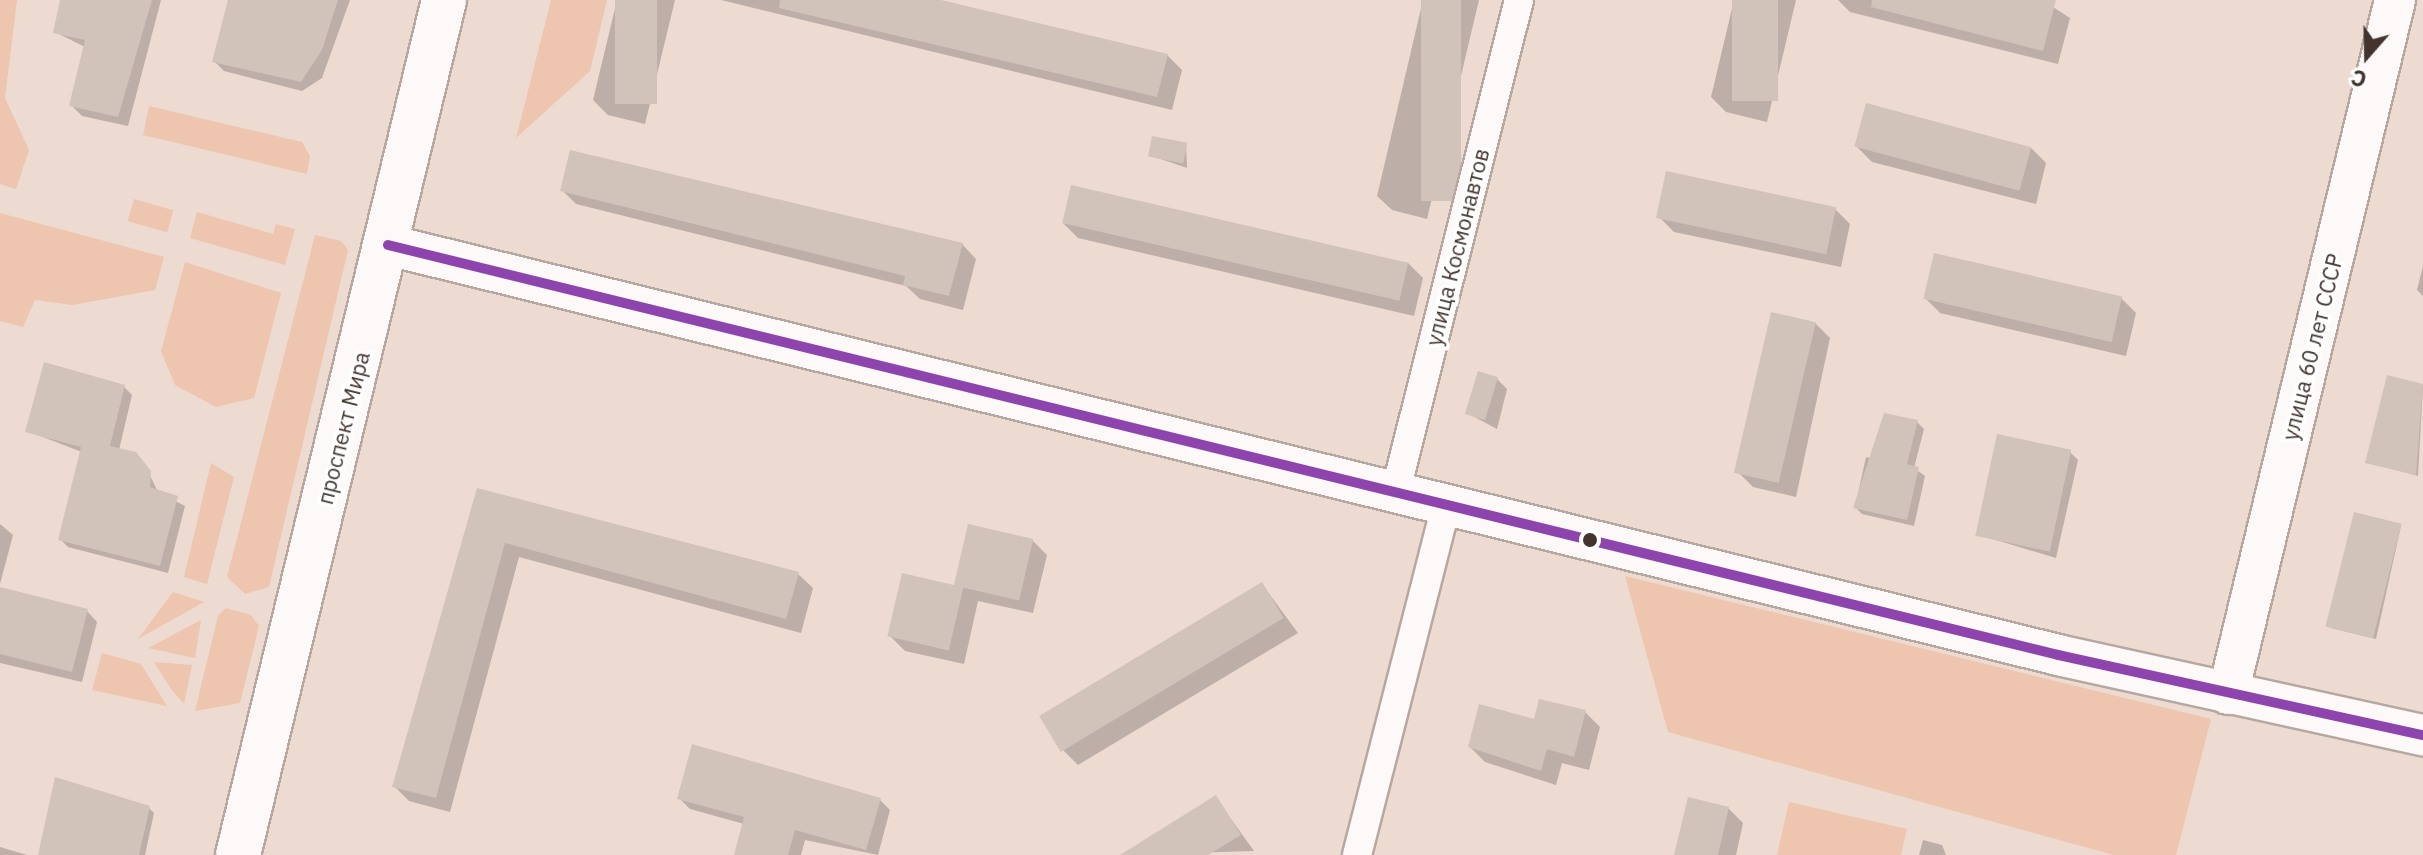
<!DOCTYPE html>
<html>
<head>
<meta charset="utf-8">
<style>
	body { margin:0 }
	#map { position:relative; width:2423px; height:855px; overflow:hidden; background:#eddad1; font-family:"IBM Plex Sans",sans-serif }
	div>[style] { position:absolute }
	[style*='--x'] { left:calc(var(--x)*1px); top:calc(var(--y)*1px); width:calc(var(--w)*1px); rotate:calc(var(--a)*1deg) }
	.green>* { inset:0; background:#eec5af; transform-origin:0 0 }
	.shadow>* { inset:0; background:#0003 }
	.building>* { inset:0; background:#d1c2ba; transform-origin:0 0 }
	.roads { filter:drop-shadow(2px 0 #b6a7a1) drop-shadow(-2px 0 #b6a7a1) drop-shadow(0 2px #b6a7a1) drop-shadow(0 -2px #b6a7a1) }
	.street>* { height:28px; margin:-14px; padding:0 14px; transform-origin:14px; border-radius:14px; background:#fcf9f8 }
	.secondary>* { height:40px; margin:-20px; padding:0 20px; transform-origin:20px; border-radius:20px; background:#fcf9f8 }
	.primary>* { height:44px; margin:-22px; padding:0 22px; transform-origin:22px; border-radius:22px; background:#fcf9f8 }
	.bus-1>* { height:10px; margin:-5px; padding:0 5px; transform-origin:5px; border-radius:5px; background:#8e44ad }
	.dots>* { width:22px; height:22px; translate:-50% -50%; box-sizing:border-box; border:4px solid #fff; border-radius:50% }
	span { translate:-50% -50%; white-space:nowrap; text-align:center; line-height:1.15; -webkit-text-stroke:7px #fff; paint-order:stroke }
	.street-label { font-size:22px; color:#43352e }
	.north { position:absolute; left:2327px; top:16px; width:80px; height:80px; -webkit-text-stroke:6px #fff; paint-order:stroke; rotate:200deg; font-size:22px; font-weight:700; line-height:32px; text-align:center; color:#43352e }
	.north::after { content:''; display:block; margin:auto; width:28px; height:36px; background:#43352e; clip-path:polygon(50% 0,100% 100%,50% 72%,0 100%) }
</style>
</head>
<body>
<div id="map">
	<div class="green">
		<i style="clip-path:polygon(0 0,17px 0,5px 98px,29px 150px,16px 189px,0 184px)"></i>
		<i style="clip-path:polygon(551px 0,607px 0,590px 71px,516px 138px)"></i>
		<i style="clip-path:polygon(149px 106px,302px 142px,310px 156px,307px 174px,143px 135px)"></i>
		<i style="left:134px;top:199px;width:41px;height:23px;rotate:16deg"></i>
		<i style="clip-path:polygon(197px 212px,273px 234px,276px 224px,295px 229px,285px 265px,190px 238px)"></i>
		<i style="clip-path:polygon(0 213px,164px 257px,155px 290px,72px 305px,35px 300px,23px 327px,0 321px)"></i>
		<i style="clip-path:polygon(315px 235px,341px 241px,348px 250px,269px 587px,245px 594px,227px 577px)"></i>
		<i style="clip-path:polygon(185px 262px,281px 293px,254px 398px,216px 407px,175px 385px,161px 351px)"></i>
		<i style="clip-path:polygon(211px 463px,234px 477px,207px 584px,184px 577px)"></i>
		<i style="clip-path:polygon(1625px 576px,2211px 719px,2176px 855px,2114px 855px,1668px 732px)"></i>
		<i style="clip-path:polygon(173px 592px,204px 602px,138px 639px)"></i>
		<i style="clip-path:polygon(226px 608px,251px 615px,259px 626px,240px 703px,195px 711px,218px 616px)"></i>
		<i style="clip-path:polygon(201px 620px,195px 658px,148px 648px)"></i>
		<i style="clip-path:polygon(102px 653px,141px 664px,167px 706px,92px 690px)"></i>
		<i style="clip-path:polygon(154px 662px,192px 665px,184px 704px,171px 689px)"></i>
		<i style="clip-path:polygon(1789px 802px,1907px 829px,1901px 855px,1777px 855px)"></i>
	</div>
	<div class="shadow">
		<i style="clip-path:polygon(63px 0,161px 0,128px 126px,82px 116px,71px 105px,85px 47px,55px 32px)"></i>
		<i style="clip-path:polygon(230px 0,350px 0,322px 78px,302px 91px,224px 71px,214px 61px)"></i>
		<i style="clip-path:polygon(617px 0,675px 0,645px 124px,608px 115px,593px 100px)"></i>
		<i style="clip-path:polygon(721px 0,933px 0,1167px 55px,1182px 70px,1172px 110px)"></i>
		<i style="clip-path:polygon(1423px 0,1479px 0,1427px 219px,1392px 210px,1377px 196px)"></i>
		<i style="clip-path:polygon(1734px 0,1796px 0,1767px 122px,1726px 112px,1711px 97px)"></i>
		<i style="clip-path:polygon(1838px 0,2042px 0,2070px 18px,2058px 64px,1850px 12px)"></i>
		<i style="clip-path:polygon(1186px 145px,1187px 168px,1149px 155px)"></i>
		<i style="clip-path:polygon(1857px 147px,2031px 148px,2046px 163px,2036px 204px,1872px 162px)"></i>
		<i style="clip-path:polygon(562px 190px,962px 244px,976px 259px,963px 310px,920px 299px,906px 286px,576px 204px)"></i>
		<i style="clip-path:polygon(1835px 209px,1850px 224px,1841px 267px,1674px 232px,1659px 217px)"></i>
		<i style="clip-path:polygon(1063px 223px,1408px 263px,1423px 278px,1414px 316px,1078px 238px)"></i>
		<i style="clip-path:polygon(2423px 266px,2423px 296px,2417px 290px)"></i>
		<i style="clip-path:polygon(1925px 298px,2121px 298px,2136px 313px,2126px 356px,1940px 313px)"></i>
		<i style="clip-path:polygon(1815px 323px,1830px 338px,1796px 497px,1753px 487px,1738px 472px)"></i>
		<i style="clip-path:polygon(2389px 377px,2423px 386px,2418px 476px,2368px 462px)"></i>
		<i style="clip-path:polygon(1496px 378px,1507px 389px,1497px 429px,1469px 414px)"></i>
		<i style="clip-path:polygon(124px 387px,132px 395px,119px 450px,144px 463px,158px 492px,185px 506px,168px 573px,68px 547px,60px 539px,82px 452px,27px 431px)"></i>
		<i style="clip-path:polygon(1917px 422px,1924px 429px,1914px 468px,1925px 476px,1914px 526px,1862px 514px,1855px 507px,1866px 457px,1873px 459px)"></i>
		<i style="clip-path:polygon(2070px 452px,2078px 460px,2056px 558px,1976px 534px)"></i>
		<i style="clip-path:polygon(478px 491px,798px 574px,813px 588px,801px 633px,519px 557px,450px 812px,409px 801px,394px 786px)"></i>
		<i style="clip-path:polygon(0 524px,13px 535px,0 584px)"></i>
		<i style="clip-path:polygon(2401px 526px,2376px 639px,2331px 628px,2329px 626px)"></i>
		<i style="clip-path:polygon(1032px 540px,1047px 555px,1033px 613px,978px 601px,964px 664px,905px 651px,890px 636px)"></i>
		<i style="clip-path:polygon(1262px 584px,1298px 633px,1078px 765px,1063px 750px)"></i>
		<i style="clip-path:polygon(0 589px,87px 611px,97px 622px,82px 682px,0 663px)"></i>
		<i style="clip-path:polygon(1585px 712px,1600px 727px,1589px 770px,1562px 763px,1556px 785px,1485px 762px,1470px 747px,1536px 721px)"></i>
		<i style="clip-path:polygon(57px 780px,149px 808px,154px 813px,145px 855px,45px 855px)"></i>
		<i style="clip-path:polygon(679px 798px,880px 800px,890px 810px,878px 855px,805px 840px,801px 855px,736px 855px,744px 824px,690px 809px)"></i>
		<i style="clip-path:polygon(1216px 798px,1254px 851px,1123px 855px)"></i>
		<i style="clip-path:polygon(1728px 808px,1743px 823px,1736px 855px,1676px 855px)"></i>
		<i style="clip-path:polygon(1923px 840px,1942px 845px,1946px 855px,1919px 855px)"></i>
		<i style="clip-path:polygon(0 847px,27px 855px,0 855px)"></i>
	</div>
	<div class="building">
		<i style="clip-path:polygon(60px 0,152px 0,118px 117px,69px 106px,85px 40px,53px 33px)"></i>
		<i style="clip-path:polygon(228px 0,338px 0,322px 50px,301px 82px,212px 62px)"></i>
		<i style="left:615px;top:0;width:42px;height:104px"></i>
		<i style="clip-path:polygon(780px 0,941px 0,1168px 54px,1157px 97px,779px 8px)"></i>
		<i style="left:1421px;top:0;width:40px;height:201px"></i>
		<i style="left:1732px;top:0;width:46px;height:101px"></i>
		<i style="clip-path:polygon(1872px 0,2056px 0,2043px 51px,1871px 7px)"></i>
		<i style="left:1866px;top:103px;width:171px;height:45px;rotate:15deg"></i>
		<i style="left:1152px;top:136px;width:36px;height:21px;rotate:11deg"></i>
		<i style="clip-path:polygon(570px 150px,963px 243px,949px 296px,903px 285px,905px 276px,560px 191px)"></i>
		<i style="left:1666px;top:171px;width:174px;height:48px;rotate:12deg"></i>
		<i style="left:1071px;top:185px;width:346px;height:39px;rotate:13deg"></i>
		<i style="left:1934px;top:253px;width:193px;height:47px;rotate:13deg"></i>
		<i style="left:1771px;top:312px;width:46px;height:165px;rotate:13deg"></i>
		<i style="clip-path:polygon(44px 362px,125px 385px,110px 446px,136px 452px,151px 471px,150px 487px,178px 496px,160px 566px,58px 540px,81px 447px,25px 432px)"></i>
		<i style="left:1478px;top:371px;width:21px;height:45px;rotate:17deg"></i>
		<i style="clip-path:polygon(2387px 375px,2423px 384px,2416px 475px,2365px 463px)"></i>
		<i style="clip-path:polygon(1884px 413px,1918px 420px,1907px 464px,1919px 467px,1907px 520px,1853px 508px)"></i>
		<i style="left:1997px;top:434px;width:76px;height:104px;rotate:12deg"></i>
		<i style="clip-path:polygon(477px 488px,799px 572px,786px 619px,505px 543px,436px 798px,392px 787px)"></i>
		<i style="left:2354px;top:512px;width:49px;height:118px;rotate:14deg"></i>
		<i style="left:968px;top:524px;width:67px;height:63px;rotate:13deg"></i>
		<i style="left:902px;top:573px;width:63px;height:65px;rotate:13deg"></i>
		<i style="left:1262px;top:582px;width:42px;height:260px;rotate:59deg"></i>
		<i style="clip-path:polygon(0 587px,88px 609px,72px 672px,0 654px)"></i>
		<i style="clip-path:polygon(1539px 699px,1586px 710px,1574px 757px,1547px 749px,1541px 771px,1468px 747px,1479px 704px,1534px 719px)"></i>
		<i style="clip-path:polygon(692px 744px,881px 798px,866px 850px,795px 830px,788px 855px,734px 855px,744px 817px,677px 799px)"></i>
		<i style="clip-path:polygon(55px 777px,150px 806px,139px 855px,38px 855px)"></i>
		<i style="clip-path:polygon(1216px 795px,1241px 835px,1208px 855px,1120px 855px)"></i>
		<i style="clip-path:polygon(1688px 797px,1729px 807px,1718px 855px,1674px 855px)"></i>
	</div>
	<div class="roads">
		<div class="street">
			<i style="--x:1395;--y:494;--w:509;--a:-75.91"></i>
			<i style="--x:1357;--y:855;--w:359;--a:-75.7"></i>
		</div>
		<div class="secondary">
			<i style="--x:388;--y:245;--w:1720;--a:13.79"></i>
			<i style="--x:2058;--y:655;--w:374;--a:12.4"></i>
			<i style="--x:2228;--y:694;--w:714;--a:-76.47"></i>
		</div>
		<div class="primary">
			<i style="--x:238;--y:855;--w:879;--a:-76.45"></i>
		</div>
	</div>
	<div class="bus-1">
		<i style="--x:388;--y:245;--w:1720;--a:13.79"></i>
		<i style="--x:2058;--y:655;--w:374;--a:12.4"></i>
	</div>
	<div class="dots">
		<i style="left:1590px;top:540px;background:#43352e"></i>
	</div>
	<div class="street-label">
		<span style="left:1457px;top:247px;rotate:-76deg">улица Космонавтов</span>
		<span style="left:2312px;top:347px;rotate:-76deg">улица 60 лет СССР</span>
		<span style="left:343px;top:428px;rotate:-76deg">проспект Мира</span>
	</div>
	<div class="north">С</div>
</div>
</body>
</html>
